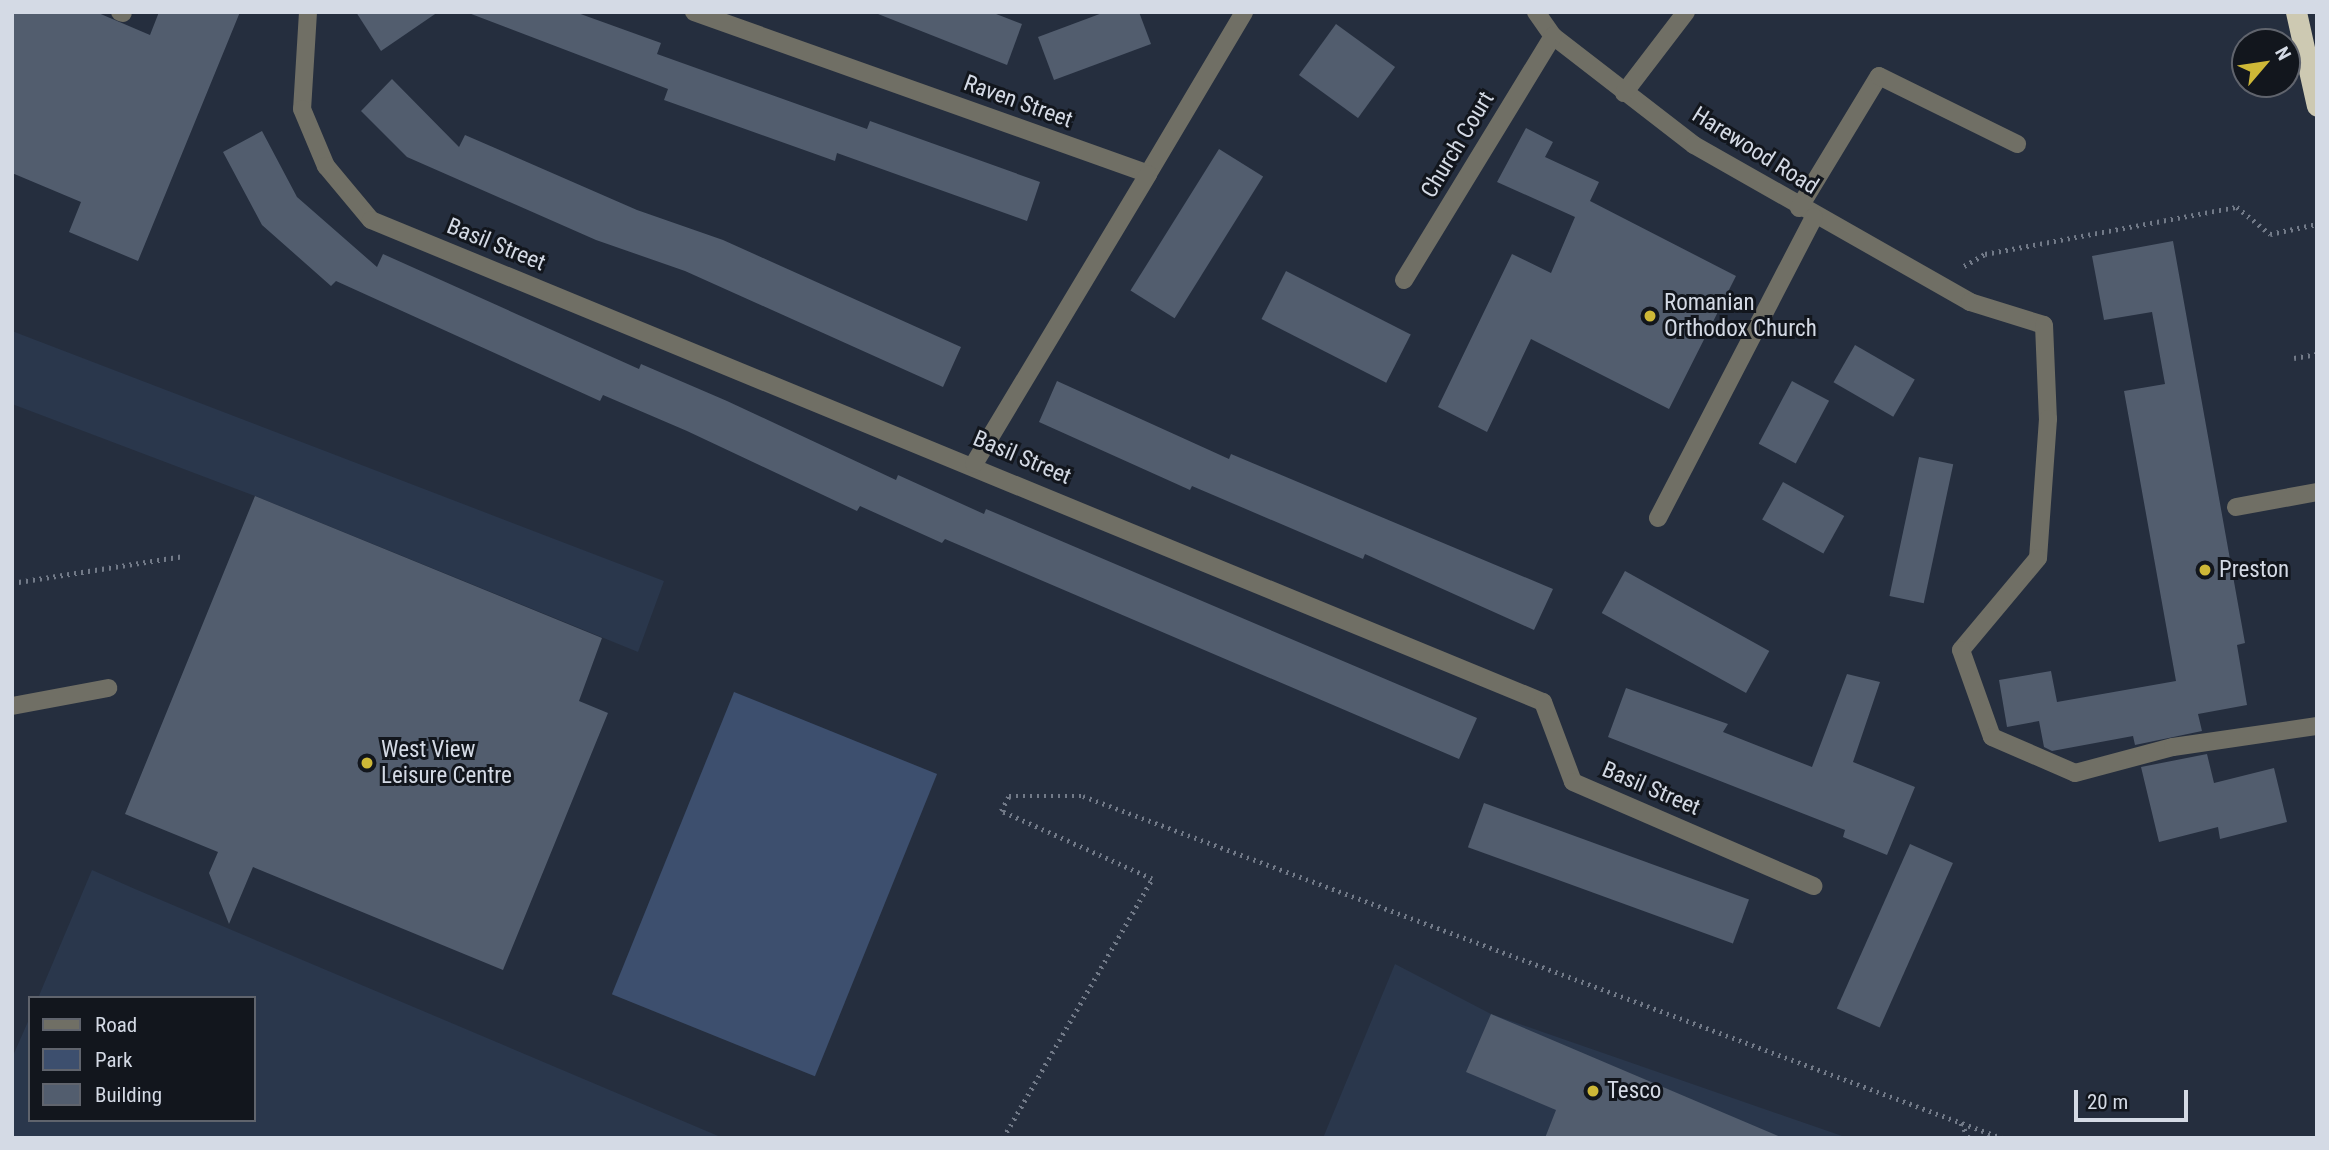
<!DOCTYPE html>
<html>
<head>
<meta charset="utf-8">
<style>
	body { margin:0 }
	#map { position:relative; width:2329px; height:1150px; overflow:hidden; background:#252e3e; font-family:"Roboto Condensed",sans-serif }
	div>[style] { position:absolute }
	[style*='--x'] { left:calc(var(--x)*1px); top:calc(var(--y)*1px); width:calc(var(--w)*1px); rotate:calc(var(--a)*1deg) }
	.built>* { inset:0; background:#2a374c }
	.green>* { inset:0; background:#3d4f6e; transform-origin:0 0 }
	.building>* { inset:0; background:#525d6e; transform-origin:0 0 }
	.path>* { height:4.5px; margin-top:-2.25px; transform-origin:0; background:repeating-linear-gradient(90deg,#727a88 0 2px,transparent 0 7px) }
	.minor>* { height:18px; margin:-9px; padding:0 9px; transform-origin:9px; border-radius:9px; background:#706f65 }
	.highway>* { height:21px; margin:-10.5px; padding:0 10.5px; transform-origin:10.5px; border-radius:10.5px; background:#cdc9b2 }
	.dots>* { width:19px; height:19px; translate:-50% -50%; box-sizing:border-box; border:4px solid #12161d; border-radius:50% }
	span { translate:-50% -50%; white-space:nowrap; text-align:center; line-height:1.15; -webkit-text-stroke:6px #12161d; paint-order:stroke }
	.street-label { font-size:23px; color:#d4dae5 }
	.poi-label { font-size:23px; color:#d4dae5 }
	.left { translate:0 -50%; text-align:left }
	.frame { position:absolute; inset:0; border:14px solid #d4dae5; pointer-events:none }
	.legend { position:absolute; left:28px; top:996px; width:228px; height:126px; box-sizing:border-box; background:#12161d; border:2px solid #60646d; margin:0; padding:9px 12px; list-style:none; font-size:21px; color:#d4dae5 }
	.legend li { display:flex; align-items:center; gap:14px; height:35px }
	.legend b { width:35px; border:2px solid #60646d }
	.north { position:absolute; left:2231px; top:28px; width:70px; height:70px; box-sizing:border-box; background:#12161d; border:2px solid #60646d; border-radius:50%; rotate:61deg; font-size:19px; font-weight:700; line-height:28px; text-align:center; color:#d4dae5 }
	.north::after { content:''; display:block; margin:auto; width:24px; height:32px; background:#ceb837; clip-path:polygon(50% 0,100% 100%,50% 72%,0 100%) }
	.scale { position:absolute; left:2074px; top:1090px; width:114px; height:32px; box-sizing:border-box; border:4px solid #d4dae5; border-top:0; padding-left:9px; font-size:21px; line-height:24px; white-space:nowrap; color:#d4dae5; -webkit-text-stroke:5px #12161d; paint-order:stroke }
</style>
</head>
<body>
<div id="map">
	<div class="built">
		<i style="clip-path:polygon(12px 331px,664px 581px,638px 652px,255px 496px,12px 404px)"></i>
		<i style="clip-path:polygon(92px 870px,135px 889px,723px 1138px,12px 1138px,12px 1058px,30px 1017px,30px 1120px,254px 1120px,254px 998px,38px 998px)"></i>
		<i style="clip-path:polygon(1395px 964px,1491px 1014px,1848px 1138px,1323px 1138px)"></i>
	</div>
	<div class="green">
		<i style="left:734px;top:692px;width:219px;height:326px;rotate:22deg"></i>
	</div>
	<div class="building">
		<i style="clip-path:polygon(12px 12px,96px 12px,150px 35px,159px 12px,240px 12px,138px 261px,69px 232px,81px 202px,12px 173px)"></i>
		<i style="clip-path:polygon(356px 12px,438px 12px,381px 51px)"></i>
		<i style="clip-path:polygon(466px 12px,575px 12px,661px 43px,657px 54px,867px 129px,870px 121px,1040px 182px,1027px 221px,837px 153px,835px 161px,664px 100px,668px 89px)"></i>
		<i style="clip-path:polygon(873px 12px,991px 12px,1022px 24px,1007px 65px)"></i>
		<i style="clip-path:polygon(1105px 12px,1139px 12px,1151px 44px,1054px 80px,1038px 37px)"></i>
		<i style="left:1336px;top:24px;width:73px;height:63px;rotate:36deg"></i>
		<i style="clip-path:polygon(392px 79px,459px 147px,465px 135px,637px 210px,723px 240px,961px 347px,943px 387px,685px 271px,596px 240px,407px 157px,361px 111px)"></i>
		<i style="clip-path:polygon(1526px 128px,1553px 142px,1545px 157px,1599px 182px,1590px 201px,1736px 276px,1669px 409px,1531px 339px,1487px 432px,1438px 407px,1512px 254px,1551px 273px,1575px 217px,1497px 182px)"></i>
		<i style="clip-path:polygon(262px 131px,297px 197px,377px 267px,383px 254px,639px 369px,641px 364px,727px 401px,896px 480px,898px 475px,984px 514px,986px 509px,1477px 718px,1459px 759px,945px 539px,942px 543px,860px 506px,857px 511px,687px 431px,603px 395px,600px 401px,336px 281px,331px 286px,262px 225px,223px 152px)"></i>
		<i style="left:1219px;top:149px;width:52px;height:167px;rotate:32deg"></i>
		<i style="clip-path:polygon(2173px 241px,2245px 643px,2237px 645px,2247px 705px,2198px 714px,2202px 731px,2135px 745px,2133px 736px,2052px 751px,2044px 747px,2039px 721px,2007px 727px,1999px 680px,2051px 671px,2057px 702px,2176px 681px,2124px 391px,2165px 384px,2152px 312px,2104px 320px,2092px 256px)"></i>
		<i style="left:1286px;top:271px;width:140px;height:54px;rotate:27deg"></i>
		<i style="left:1855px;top:345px;width:69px;height:43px;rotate:30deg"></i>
		<i style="clip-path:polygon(1057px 381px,1229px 459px,1231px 454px,1553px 589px,1534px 630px,1365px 554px,1363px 559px,1192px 486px,1190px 490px,1039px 422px)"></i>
		<i style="left:1792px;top:381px;width:42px;height:71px;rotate:28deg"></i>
		<i style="left:1919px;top:457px;width:35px;height:142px;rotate:12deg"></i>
		<i style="left:1783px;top:482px;width:70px;height:43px;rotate:29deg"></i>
		<i style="clip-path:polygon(255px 496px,602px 638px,579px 701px,608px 713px,503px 970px,253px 867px,229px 924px,209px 873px,218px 852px,125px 814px)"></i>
		<i style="left:1625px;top:571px;width:165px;height:48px;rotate:29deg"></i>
		<i style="clip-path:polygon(1847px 674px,1880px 682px,1853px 762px,1915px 787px,1887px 855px,1843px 837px,1845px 830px,1608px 737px,1626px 688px,1728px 724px,1723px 732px,1812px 767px)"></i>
		<i style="clip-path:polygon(2207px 754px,2214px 783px,2274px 768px,2287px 822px,2220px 839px,2218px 827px,2159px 842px,2141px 767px)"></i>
		<i style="left:1484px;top:803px;width:282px;height:47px;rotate:20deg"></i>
		<i style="left:1910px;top:844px;width:47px;height:180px;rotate:24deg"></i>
		<i style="clip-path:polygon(1491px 1014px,1783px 1138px,1545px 1138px,1556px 1110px,1466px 1072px)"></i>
	</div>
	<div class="path">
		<i style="--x:1964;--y:266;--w:24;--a:-30"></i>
		<i style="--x:1985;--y:254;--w:256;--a:-10.6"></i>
		<i style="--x:2237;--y:207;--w:43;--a:39.3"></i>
		<i style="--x:2270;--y:234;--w:48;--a:-12"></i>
		<i style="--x:2294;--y:358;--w:23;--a:-10"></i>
		<i style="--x:12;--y:583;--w:174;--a:-8.9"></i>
		<i style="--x:1961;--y:1123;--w:17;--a:62"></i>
		<i style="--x:1003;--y:1138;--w:299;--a:-60.1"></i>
		<i style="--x:1152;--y:879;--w:166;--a:-155.8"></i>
		<i style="--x:1001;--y:811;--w:17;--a:-62"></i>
		<i style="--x:1009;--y:796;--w:74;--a:0"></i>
		<i style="--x:1083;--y:796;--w:981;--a:20.41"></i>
	</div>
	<div class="minor">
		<i style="--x:120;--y:12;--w:3;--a:18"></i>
		<i style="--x:308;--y:12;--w:97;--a:93.5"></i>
		<i style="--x:302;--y:109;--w:62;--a:67.2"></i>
		<i style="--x:326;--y:166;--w:70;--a:50.2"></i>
		<i style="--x:371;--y:220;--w:1267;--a:22.36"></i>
		<i style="--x:1543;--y:702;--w:85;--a:69.4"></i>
		<i style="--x:1573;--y:782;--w:262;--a:23.4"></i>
		<i style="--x:694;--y:12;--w:482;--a:19.6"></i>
		<i style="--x:1148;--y:174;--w:188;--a:-59.3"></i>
		<i style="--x:1536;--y:12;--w:29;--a:55"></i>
		<i style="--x:1553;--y:36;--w:178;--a:37.7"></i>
		<i style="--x:1694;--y:145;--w:318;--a:29.6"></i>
		<i style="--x:1970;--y:302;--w:77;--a:17.3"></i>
		<i style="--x:2044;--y:325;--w:94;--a:87.6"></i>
		<i style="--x:2048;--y:419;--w:139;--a:94.1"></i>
		<i style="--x:2038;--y:558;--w:120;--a:129.9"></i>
		<i style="--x:1961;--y:650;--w:92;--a:70.4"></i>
		<i style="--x:1992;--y:737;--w:90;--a:23.4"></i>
		<i style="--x:2075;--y:773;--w:101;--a:-14.9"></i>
		<i style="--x:2173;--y:747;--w:146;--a:-8.3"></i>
		<i style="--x:1624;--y:93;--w:102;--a:-52.6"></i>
		<i style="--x:1799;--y:208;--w:154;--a:-58.8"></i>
		<i style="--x:1879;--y:76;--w:154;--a:26.2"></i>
		<i style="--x:1404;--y:280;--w:286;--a:-58.6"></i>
		<i style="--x:974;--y:464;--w:338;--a:-59"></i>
		<i style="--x:2236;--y:507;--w:82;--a:-10.5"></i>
		<i style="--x:1658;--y:518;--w:339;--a:-62.6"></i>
		<i style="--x:12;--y:706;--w:98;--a:-10.6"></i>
	</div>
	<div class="highway">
		<i style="--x:2296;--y:12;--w:96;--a:77.4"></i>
	</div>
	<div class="dots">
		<i style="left:1650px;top:316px;background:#ceb837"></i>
		<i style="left:2205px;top:570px;background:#ceb837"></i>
		<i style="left:367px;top:763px;background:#ceb837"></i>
		<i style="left:1593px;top:1091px;background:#ceb837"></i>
	</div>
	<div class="street-label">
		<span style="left:1018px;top:102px;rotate:20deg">Raven Street</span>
		<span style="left:1458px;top:145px;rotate:-59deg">Church Court</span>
		<span style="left:1755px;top:151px;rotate:32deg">Harewood Road</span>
		<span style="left:496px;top:245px;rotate:22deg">Basil Street</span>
		<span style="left:1022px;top:458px;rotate:23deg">Basil Street</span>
		<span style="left:1651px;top:789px;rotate:23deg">Basil Street</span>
	</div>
	<div class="poi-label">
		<span class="left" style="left:1664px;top:316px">Romanian<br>Orthodox Church</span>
		<span class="left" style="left:2219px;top:570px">Preston</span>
		<span class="left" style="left:381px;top:763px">West View<br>Leisure Centre</span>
		<span class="left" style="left:1607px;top:1091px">Tesco</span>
	</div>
	<div class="frame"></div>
	<ul class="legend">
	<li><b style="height:9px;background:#706f65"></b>Road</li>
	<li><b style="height:19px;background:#3d4f6e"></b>Park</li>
	<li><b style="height:19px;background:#525d6e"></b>Building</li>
	</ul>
	<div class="north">N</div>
	<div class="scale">20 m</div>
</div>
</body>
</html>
